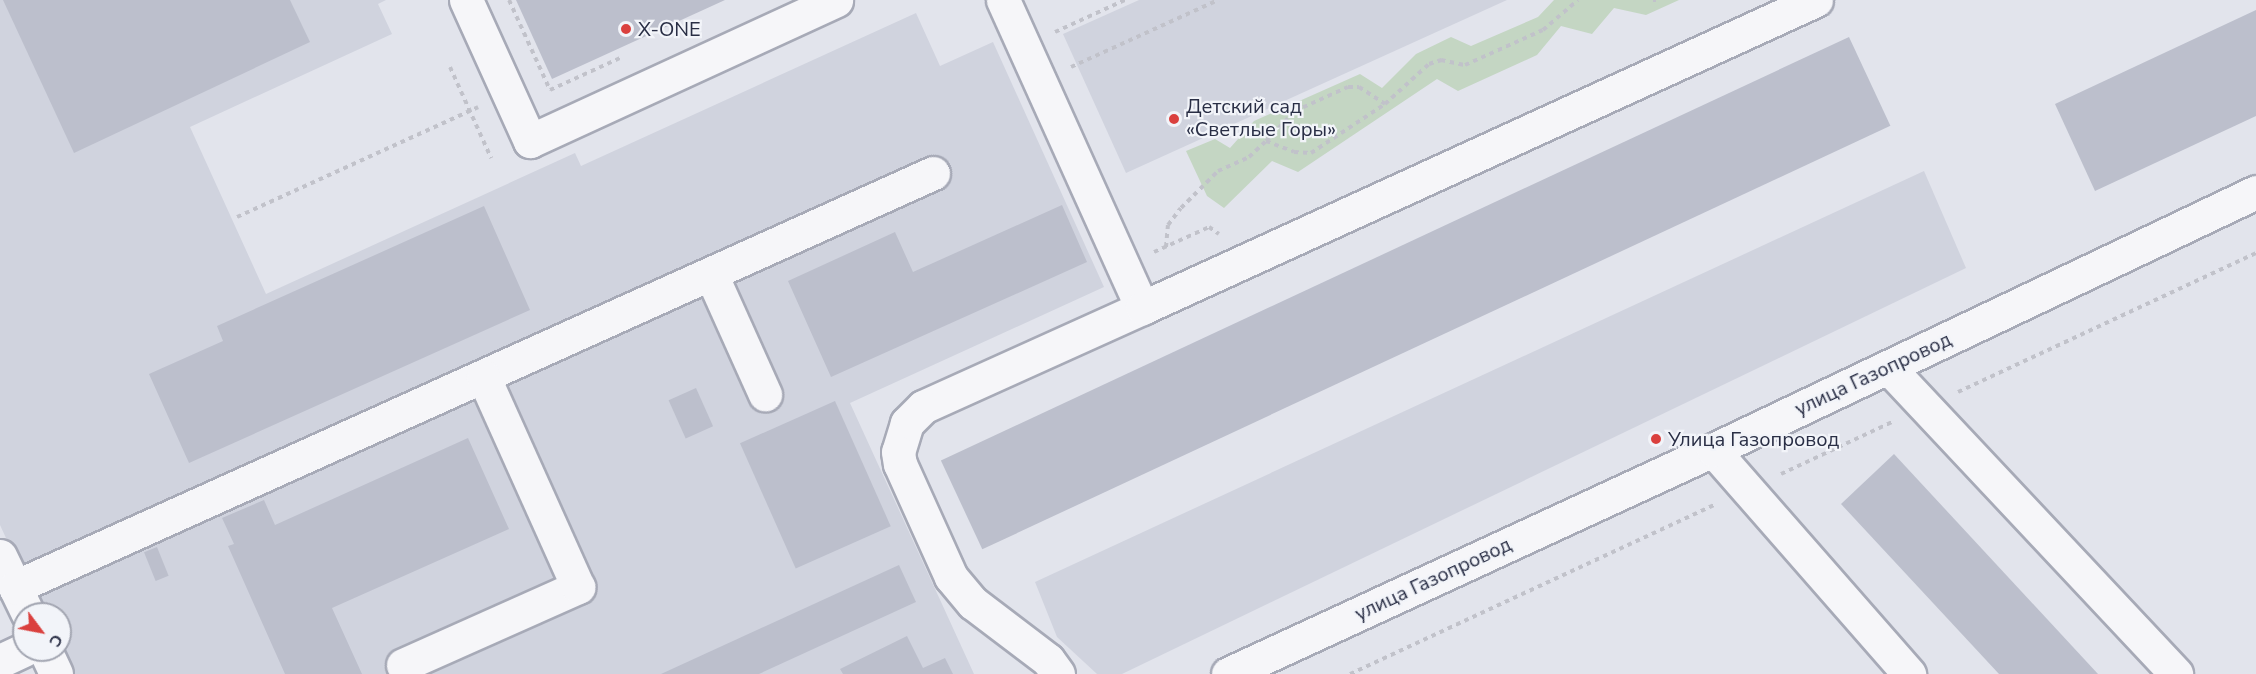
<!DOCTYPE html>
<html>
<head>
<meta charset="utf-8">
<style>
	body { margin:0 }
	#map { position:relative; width:2256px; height:674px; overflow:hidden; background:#e2e4ec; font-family:"Nunito Sans",sans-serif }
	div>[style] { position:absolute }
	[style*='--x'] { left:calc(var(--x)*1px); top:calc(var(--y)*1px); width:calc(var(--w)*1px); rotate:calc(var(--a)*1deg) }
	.built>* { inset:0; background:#d0d3de }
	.green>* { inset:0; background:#c4d6c3 }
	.building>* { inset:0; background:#bcbfcc; transform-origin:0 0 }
	.path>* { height:4px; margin-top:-2px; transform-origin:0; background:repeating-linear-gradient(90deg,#c1c2ca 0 4.5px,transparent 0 9px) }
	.roads { filter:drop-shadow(2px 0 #a7aab7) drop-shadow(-2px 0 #a7aab7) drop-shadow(0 2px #a7aab7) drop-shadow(0 -2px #a7aab7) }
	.minor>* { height:33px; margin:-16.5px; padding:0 16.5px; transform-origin:16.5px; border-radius:16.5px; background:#f6f6f9 }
	.dots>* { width:16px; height:16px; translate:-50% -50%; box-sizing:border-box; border:3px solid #f2f4f9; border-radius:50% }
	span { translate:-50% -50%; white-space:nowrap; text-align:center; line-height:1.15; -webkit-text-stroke:4.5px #f2f4f9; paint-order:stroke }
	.poi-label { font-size:20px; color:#292e45 }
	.left { translate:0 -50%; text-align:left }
	.street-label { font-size:20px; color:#292e45 }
	.north { position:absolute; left:12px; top:602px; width:60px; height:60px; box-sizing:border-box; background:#f2f4f9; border:2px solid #a2a5b1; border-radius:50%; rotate:122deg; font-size:16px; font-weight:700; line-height:24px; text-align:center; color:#292e45 }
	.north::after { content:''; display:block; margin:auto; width:21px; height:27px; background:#da403e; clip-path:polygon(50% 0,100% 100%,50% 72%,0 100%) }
</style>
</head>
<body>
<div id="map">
	<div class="built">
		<i style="clip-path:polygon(0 0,386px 0,378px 4px,392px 34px,190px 127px,266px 294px,575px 153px,581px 166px,916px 13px,940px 66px,993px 42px,1104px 287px,850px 403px,974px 674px,68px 674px,60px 650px,60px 614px,41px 614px,0 525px)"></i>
		<i style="clip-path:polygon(1139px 0,1507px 0,1126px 173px,1063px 34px)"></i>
		<i style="clip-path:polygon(1924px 171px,1966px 268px,1122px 674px,1097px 674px,1057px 637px,1035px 582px)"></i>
	</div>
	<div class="green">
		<i style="clip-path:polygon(1554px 0,1679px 0,1646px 15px,1614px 8px,1592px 34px,1561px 26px,1537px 55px,1458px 91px,1437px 79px,1298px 172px,1272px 161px,1224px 208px,1207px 196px,1186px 151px,1215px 139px,1230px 148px,1254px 121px,1360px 74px,1382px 88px,1416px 54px,1451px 37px,1471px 46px,1538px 17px)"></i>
	</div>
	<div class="building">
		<i style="clip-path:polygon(3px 0,290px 0,310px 42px,74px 153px)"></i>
		<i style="clip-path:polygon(516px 0,725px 0,552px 79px)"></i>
		<i style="clip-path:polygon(2256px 10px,2256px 116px,2095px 191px,2055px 104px)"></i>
		<i style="left:1849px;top:37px;width:98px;height:1002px;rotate:65deg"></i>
		<i style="clip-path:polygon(1062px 205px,1087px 262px,831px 377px,788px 281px,895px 232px,913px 272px)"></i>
		<i style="clip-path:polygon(484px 206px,530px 310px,189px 463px,149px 374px,223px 341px,217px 326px)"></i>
		<i style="left:696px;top:388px;width:42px;height:30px;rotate:66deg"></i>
		<i style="left:835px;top:401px;width:137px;height:104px;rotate:66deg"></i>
		<i style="clip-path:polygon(468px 438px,509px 529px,332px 608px,362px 674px,285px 674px,228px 546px,234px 544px,222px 518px,264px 500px,275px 525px)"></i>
		<i style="clip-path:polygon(1894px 454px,2098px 674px,1999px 674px,1841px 504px)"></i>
		<i style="left:157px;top:547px;width:31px;height:14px;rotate:68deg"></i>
		<i style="clip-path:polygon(899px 565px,916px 602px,759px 674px,661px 674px)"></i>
		<i style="clip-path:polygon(907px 636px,923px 668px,945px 658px,953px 674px,843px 674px,840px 669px)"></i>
	</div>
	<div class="path">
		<i style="--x:509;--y:0;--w:99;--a:65.5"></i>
		<i style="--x:550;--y:90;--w:77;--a:-24.6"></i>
		<i style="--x:1653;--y:0;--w:3;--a:0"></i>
		<i style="--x:1055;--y:32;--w:77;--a:-24.6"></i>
		<i style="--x:450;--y:67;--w:100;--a:65.7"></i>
		<i style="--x:1071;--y:67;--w:162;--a:-24.5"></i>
		<i style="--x:1266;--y:141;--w:42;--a:-46"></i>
		<i style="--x:1295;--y:111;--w:58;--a:-24.4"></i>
		<i style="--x:1348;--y:87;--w:11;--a:0"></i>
		<i style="--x:1359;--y:87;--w:31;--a:33"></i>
		<i style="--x:237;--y:217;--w:265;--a:-24.5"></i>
		<i style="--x:1166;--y:247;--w:22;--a:-85"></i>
		<i style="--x:1168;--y:225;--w:21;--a:-53"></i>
		<i style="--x:1181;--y:208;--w:52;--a:-45"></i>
		<i style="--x:1218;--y:171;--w:34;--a:-24"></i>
		<i style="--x:1249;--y:157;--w:23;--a:-43"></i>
		<i style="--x:1266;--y:141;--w:30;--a:21"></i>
		<i style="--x:1294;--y:152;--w:17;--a:3"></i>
		<i style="--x:1311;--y:153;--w:89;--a:-33.5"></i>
		<i style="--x:1385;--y:104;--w:59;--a:-42.3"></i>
		<i style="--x:1429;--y:64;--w:13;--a:-18"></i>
		<i style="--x:1441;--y:60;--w:25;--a:12"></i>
		<i style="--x:1465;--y:65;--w:85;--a:-24.2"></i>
		<i style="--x:1543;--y:30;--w:46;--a:-40.6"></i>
		<i style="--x:1154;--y:252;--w:60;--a:-24.4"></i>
		<i style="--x:1209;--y:227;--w:12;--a:35"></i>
		<i style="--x:1958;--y:392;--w:329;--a:-25"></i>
		<i style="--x:1781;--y:474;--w:125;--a:-25.1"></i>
		<i style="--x:1350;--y:674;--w:401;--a:-24.9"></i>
	</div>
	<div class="roads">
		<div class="minor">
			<i style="--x:466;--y:0;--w:155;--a:65.6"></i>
			<i style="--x:530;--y:141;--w:337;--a:-24.7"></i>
			<i style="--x:1003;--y:0;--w:338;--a:65.7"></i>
			<i style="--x:1142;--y:308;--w:240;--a:155.7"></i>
			<i style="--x:923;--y:407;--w:23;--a:135"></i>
			<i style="--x:907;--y:423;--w:30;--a:107"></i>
			<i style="--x:898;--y:452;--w:12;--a:81"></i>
			<i style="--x:900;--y:464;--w:124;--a:65.7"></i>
			<i style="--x:951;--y:577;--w:34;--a:50"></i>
			<i style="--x:973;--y:603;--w:94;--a:37.2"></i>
			<i style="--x:1048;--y:660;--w:17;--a:54"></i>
			<i style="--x:711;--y:274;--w:132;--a:65.8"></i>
			<i style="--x:1142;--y:308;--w:741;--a:-24.56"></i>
			<i style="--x:1888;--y:367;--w:421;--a:46.8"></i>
			<i style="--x:1713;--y:450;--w:298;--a:48.8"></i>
			<i style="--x:0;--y:556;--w:64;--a:64.2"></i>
			<i style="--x:15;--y:587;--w:1007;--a:-24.27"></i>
			<i style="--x:45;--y:650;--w:26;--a:65"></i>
			<i style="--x:0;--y:661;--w:26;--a:-25"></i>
			<i style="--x:403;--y:665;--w:192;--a:-24"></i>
			<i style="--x:578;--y:587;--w:231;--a:-114.2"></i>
			<i style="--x:1228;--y:674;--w:534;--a:-24.79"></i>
			<i style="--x:1713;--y:450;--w:601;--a:-25.41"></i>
		</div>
	</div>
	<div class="dots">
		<i style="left:626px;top:29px;background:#da403e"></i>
		<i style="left:1174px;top:119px;background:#da403e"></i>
		<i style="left:1656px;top:439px;background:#da403e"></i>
	</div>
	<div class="poi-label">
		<span class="left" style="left:638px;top:29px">X-ONE</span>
		<span class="left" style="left:1186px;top:118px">Детский сад<br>«Светлые Горы»</span>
		<span class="left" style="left:1668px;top:439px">Улица Газопровод</span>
	</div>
	<div class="street-label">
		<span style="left:1873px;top:374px;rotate:-25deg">улица Газопровод</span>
		<span style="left:1433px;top:579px;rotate:-25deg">улица Газопровод</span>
	</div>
	<div class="north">С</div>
</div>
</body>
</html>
